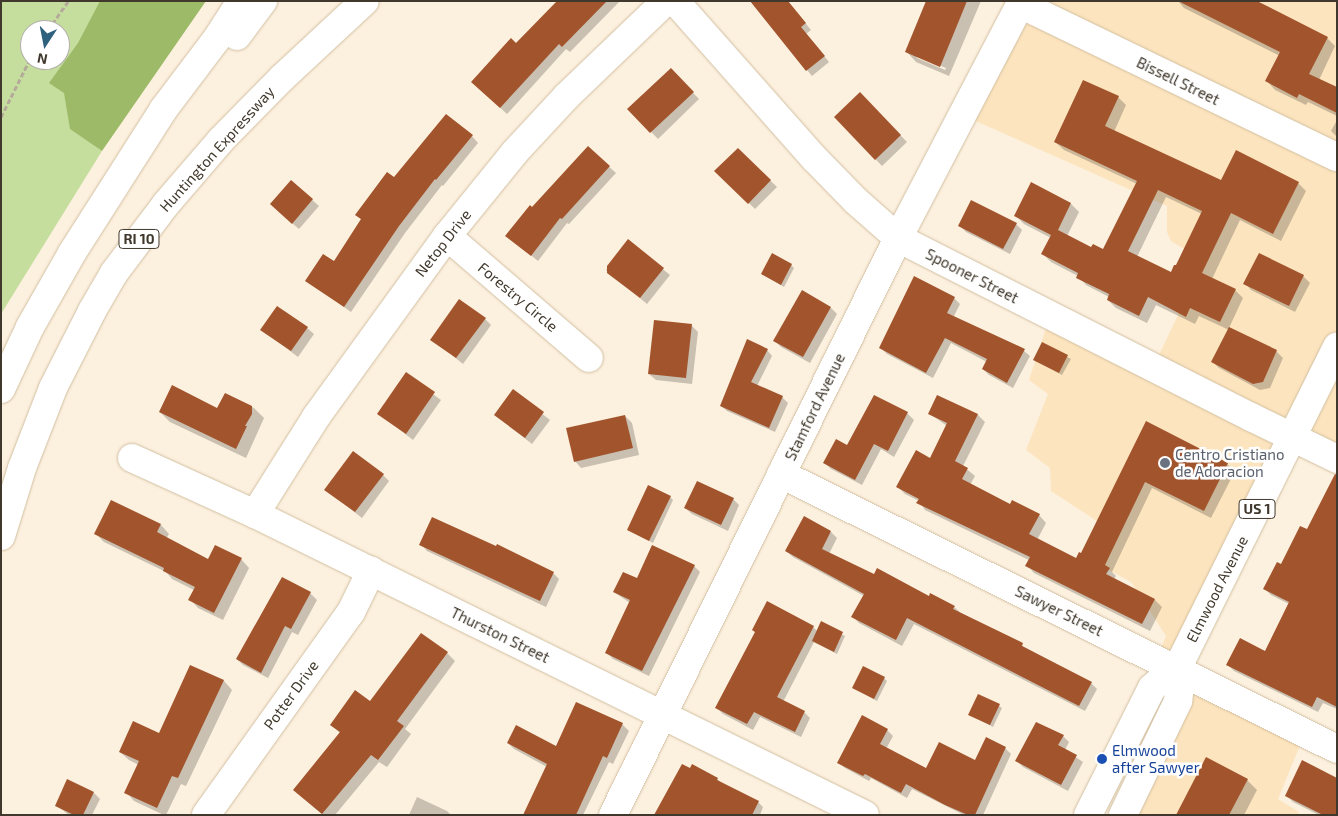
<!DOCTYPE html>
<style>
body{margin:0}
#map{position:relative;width:1338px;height:816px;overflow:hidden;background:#fcf0de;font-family:"Exo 2",sans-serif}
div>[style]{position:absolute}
.built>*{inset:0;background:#fce4be}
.green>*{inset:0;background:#c5de9e}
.forest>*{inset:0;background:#9cba67}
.shadow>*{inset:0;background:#0003}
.building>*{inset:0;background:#a2542d}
.path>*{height:3px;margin-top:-1.5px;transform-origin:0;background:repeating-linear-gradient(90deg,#b4aa9a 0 5px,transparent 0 7.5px)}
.roads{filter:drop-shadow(0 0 1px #d1bfa0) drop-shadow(0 0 1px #d1bfa0)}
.minor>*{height:28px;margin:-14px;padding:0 14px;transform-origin:14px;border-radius:14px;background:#fff}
.major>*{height:28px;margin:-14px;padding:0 14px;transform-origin:14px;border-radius:14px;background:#fff}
.highway>*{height:28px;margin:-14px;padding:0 14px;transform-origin:14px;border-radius:14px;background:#fff}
.dots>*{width:14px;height:14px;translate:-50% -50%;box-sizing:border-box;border:2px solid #fff;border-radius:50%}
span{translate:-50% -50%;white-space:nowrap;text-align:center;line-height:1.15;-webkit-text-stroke:5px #fff;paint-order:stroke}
.shield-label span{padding:1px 4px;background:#fff;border:1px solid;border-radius:4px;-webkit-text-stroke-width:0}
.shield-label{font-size:14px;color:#40382c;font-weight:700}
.street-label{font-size:15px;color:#40382c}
.worship-label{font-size:15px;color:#5b616d}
.left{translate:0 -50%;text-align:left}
.transit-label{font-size:15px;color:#164399}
.frame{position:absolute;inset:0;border:2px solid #40382c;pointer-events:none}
.north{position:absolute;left:20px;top:20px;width:50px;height:50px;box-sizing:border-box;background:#fff;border:1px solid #b3afab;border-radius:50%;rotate:191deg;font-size:14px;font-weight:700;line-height:20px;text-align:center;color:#40382c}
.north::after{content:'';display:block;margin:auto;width:18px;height:22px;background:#2e617e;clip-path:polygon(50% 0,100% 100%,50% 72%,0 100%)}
</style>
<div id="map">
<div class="built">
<i style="clip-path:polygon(1002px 1px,1337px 1px,1337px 453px,1303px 436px,1188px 669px,1160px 651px,1166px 636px,1131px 582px,1098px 564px,1103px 525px,1051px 491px,1050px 468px,1026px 450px,1048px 394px,1029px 380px,1051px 313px,1157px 359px,1204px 261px,1171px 241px,1167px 232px,1167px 206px,960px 114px,1005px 5px)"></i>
<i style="clip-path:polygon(1184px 678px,1303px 738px,1278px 799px,1299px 812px,1298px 815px,1115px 815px)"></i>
</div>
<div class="green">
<i style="clip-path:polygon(evenodd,1px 1px,145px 1px,71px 129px,102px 151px,1px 314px,1px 1px,30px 30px,60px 30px,60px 60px,30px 60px,30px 30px)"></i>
</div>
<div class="forest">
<i style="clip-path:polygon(100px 1px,206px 1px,102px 151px,70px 129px,64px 93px,49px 83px,78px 43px)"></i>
</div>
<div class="shadow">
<i style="clip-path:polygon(559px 1px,619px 2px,570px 52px,566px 49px,507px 114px,479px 88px,516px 44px)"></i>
<i style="clip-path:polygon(787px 1px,811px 30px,806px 34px,829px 62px,812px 76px,807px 70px)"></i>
<i style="clip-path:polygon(evenodd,928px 1px,981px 1px,949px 76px,916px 62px,907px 52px,928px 1px,917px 56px,946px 68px,945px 70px,917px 58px,917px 56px)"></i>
<i style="clip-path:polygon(1178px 1px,1254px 1px,1327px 38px,1335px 46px,1319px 80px,1337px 88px,1337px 116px,1308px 102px,1306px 105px,1275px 90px,1267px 81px,1280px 56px,1184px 8px)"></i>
<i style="clip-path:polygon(671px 70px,699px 99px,658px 139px,629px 109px)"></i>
<i style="clip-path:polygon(860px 94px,907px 142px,882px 166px,835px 117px)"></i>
<i style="clip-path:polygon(evenodd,1118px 97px,1126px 105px,1114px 132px,1221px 182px,1298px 183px,1306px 191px,1281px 241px,1240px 220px,1212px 279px,1235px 290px,1243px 298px,1229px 328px,1276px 351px,1283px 358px,1270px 388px,1260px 390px,1219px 368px,1212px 361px,1229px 330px,1199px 316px,1195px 324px,1156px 305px,1147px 323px,1116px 308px,1108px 300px,1109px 297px,1086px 285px,1078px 276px,1051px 262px,1043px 254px,1051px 238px,1024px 224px,1016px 216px,1032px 184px,1071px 204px,1079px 212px,1067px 236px,1092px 249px,1104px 251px,1137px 184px,1064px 150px,1055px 142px,1118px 97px,1166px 197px,1202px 214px,1177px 267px,1171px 274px,1137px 257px,1166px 197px)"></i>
<i style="clip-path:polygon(1337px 120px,1337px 137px,1331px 131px)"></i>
<i style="clip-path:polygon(472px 136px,478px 143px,443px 186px,442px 185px,405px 233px,351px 312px,306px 280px,334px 263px,362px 220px,356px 215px,395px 179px)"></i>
<i style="clip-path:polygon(588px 148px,616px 173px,569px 224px,567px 223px,538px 261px,507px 236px)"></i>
<i style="clip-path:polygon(738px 149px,777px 187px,755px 209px,716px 171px)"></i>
<i style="clip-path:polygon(291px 181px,319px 206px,299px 229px,278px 211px)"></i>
<i style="clip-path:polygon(1016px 224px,1022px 230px,1010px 254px,966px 232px,959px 225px)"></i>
<i style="clip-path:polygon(628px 241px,670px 275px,647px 304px,606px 270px)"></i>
<i style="clip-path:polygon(791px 265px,794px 268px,784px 287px,762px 274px)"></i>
<i style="clip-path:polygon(1303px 276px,1310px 283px,1295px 312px,1251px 290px,1245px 283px)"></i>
<i style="clip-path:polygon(915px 278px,954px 298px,960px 304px,953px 318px,1024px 351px,1030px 356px,1013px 388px,989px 375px,983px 369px,987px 362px,951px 343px,933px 378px,887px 354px,881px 348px)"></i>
<i style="clip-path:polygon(831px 308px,837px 314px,810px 363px,781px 347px,775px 341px)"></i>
<i style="clip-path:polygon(485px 319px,491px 325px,463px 364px,432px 339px)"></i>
<i style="clip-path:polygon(691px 325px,698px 332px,692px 384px,656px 380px,649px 374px)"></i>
<i style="clip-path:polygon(307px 328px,314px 334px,298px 357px,262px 330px)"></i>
<i style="clip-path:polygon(1042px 343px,1071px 359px,1062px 375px,1034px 360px)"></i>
<i style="clip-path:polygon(767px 350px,772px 356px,757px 386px,782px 397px,788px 403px,775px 432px,727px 411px,721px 406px)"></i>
<i style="clip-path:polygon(406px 374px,441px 400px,413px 440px,378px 413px)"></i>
<i style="clip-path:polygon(513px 391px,550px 420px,532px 444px,495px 415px)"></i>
<i style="clip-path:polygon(225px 394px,254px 408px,264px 418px,246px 458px,170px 422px,160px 412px,218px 409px)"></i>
<i style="clip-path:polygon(938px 397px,978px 415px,985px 422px,963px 466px,975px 476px,970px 485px,1011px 505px,1039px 515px,1046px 523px,1037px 540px,1077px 560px,1082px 555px,1147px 423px,1227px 464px,1235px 471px,1211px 518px,1152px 488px,1112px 572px,1116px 576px,1114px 579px,1155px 600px,1162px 607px,1150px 631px,1034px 573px,1027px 565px,1029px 560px,925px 510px,919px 501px,905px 494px,898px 487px,930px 459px,947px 426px,930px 414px)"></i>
<i style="clip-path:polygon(907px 413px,914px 420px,894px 457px,881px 449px,862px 485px,831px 469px,825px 463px)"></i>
<i style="clip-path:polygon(625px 416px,632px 423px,639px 455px,581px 468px,575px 461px)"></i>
<i style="clip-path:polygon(383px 475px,389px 481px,362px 518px,326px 490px)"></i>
<i style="clip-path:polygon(670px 497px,673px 500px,653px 543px,629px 530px)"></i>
<i style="clip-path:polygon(733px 499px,739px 505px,728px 531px,692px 514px,685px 508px)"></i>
<i style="clip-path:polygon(111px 501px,161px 525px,169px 534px,166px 539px,209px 560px,241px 559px,249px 568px,223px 620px,198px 608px,190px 599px,194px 590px,172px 579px,166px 572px,104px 542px,95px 533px)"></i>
<i style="clip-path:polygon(831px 532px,837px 538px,829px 554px,874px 576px,954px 607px,961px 613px,1091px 683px,1097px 689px,1085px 711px,914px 624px,902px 646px,859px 623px,853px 617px,864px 596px,793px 557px,786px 551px)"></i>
<i style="clip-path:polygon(421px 544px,553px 573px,559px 579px,546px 607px,427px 551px)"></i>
<i style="clip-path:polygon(653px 547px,694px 566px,700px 572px,649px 676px,613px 659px,607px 653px,630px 603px,614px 592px,638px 580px)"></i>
<i style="clip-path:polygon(1277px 564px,1337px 665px,1337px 709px,1323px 703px,1318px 712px,1234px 671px,1228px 665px,1265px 652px,1289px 604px,1271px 595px,1265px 589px)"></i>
<i style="clip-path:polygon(310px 593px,317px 600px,298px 635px,292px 632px,268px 678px,243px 665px,237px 659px)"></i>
<i style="clip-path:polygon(821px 623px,845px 636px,837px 654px,814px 642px,783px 702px,804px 712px,810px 718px,801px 737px,760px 717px,753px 730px,723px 714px,717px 708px,813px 627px,817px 631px)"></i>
<i style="clip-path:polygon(447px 653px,455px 661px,405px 729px,411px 734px,387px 767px,379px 762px,335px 815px,323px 815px,302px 797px,341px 734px,331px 725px,370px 703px)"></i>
<i style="clip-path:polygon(190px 666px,224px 681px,232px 690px,186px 786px,181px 784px,166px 815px,164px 815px,134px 801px,126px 792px,139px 765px,129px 760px,120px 752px,160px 735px)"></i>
<i style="clip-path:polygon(884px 678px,887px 681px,877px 701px,853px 688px)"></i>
<i style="clip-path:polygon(577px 703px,622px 724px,629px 731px,613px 764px,609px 762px,583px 815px,528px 815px,547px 767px,514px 749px,508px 743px,557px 747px)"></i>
<i style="clip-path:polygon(999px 706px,1002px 708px,993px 727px,970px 715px)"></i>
<i style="clip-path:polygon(887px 730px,893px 736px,886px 749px,926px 769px,975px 762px,1005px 748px,1011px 754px,983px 815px,964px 815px,912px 789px,907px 798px,871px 778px,869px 781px,845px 768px,839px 763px)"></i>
<i style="clip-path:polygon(1063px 736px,1069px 742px,1065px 750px,1083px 762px,1068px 791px,1023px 767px,1017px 761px)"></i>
<i style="clip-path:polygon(717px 779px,723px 784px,758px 802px,763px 807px,760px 815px,655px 815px)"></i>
<i style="clip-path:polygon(1247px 780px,1257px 790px,1244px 815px,1177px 815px)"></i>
<i style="clip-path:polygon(94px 793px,100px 799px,92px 815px,69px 815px,56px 805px)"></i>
<i style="clip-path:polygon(1286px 795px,1337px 815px,1319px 815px,1293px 802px)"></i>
<i style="clip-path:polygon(417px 797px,447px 811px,451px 815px,409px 815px)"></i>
</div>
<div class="building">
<i style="clip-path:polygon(557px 1px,607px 1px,562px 47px,559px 44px,500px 108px,471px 82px,511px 38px,516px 43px)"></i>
<i style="clip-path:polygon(750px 1px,788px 1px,806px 23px,801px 27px,825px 56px,806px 71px)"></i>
<i style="clip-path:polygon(926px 1px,967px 1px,940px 67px,905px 52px)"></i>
<i style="clip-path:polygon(1178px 1px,1257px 1px,1328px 37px,1309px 74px,1337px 87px,1337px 113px,1299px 94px,1297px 98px,1265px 81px,1280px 52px)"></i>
<i style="clip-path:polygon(671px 68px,694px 92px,650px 133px,627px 109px)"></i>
<i style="clip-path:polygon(evenodd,1083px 80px,1119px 96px,1105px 126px,1221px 180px,1236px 150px,1299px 182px,1273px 234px,1231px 213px,1202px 273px,1236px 289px,1220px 322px,1190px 308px,1186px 317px,1148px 297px,1139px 316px,1107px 300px,1109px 294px,1076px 278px,1078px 273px,1041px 254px,1051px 235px,1014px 216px,1031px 182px,1071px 203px,1058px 230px,1091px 247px,1093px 244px,1103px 249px,1137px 181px,1054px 142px,1083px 80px,1158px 190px,1202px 211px,1176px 265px,1174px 265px,1171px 272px,1128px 251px,1158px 190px)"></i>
<i style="clip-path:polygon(860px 92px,901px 135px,875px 160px,834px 117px)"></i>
<i style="clip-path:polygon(446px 114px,473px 135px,436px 180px,435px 179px,399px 226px,344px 307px,305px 281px,323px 254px,334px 261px,361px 219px,355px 215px,387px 172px,394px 177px)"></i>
<i style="clip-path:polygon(588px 146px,610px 166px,562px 219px,560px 218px,531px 256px,505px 236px,530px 205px,532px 207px)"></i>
<i style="clip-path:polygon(738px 148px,771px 180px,748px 204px,714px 171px)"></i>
<i style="clip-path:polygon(291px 180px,313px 199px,292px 224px,270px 204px)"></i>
<i style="clip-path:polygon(971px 200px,1017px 223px,1003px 249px,958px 226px)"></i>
<i style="clip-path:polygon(628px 239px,664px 268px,640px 298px,607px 273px,607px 266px)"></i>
<i style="clip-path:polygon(772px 253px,792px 264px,781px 285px,761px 274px)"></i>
<i style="clip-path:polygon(1259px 253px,1304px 275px,1289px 306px,1243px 284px)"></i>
<i style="clip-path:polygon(914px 276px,955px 297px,947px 313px,1025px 349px,1007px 383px,982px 369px,987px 359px,945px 338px,926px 373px,879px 348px)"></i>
<i style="clip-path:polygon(802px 290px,831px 307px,803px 357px,773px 341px)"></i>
<i style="clip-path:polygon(459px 299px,486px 318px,456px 358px,430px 340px)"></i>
<i style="clip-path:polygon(277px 306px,308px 327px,291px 351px,260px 330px)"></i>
<i style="clip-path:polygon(654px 320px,692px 324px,686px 378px,648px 374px)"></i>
<i style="clip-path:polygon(1229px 327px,1277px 350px,1263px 382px,1253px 384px,1211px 362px)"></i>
<i style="clip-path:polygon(747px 339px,768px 349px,751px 382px,783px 396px,769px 428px,720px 406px)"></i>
<i style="clip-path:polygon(1042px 342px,1068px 355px,1059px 373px,1033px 360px)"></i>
<i style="clip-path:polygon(406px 372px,435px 392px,406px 434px,377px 414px)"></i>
<i style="clip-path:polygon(172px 385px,217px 408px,225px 393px,252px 406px,252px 414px,245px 426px,247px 426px,236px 449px,159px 412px)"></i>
<i style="clip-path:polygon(513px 389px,544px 412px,525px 438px,494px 415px)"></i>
<i style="clip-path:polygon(874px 395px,908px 412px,888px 451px,874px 444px,855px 480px,823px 463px,836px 439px,847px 445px)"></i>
<i style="clip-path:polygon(937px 395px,978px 414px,955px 461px,968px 468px,962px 479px,1010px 504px,1012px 500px,1040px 514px,1029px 534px,1076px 558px,1079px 552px,1081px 553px,1146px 421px,1228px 463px,1204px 511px,1145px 482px,1105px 565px,1110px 568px,1106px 574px,1155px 599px,1142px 624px,1025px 566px,1030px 557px,916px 503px,919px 499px,896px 487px,916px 450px,930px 458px,947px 423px,928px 414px)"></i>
<i style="clip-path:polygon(625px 415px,633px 448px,574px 462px,566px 428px)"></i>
<i style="clip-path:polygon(353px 451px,384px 474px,355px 512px,324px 490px)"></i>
<i style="clip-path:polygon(1335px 474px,1337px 474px,1337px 707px,1317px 697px,1312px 707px,1226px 665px,1240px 638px,1265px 651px,1289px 602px,1263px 589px,1277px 562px,1281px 564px,1300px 526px,1307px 529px)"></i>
<i style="clip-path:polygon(697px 481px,734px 498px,721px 525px,684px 508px)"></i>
<i style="clip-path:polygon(648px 485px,671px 496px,649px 541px,627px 530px)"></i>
<i style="clip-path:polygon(111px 500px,161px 524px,157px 532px,208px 559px,215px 545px,242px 558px,214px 613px,188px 600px,195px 587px,163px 571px,164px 568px,94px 534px)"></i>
<i style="clip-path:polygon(804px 516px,831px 531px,822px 549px,874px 574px,877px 568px,929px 596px,930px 593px,955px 606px,953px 609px,1023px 643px,1022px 646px,1092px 682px,1079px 706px,907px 618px,896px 640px,851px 617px,864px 594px,785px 551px)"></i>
<i style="clip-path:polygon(432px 517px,496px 546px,497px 544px,554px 572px,540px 601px,419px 545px)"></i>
<i style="clip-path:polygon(652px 545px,695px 565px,642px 671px,605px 653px,630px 600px,613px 592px,623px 572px,637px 578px)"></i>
<i style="clip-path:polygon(282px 577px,311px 592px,291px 629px,285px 626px,261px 673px,236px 659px)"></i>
<i style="clip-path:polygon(767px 601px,814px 626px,777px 697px,805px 711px,795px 732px,754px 712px,747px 724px,715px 708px,755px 632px,752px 630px)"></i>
<i style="clip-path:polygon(821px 621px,843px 632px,834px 652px,812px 641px)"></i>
<i style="clip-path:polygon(421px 633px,448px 652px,397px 721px,404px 726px,378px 760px,371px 755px,322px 814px,293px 790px,340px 732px,330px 725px,355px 690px,370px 701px)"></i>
<i style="clip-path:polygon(190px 665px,224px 680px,178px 778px,172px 776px,157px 808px,124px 793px,139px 761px,119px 752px,133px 721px,159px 733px)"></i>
<i style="clip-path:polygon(863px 666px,885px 677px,874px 699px,852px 688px)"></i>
<i style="clip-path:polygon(978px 694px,1000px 704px,990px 725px,968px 715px)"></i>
<i style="clip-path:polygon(576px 702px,623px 723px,607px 758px,603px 756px,576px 815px,523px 815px,547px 764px,507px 743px,516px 725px,556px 746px)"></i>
<i style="clip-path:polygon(862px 715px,888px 729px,880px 744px,926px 768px,939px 742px,975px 760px,986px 737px,1006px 747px,975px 815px,968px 815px,945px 805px,906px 784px,901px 793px,865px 774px,863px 776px,837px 763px)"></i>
<i style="clip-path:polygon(1036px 722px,1064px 735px,1058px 745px,1077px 755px,1061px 785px,1015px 761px)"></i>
<i style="clip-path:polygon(1206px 757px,1248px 779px,1229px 815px,1176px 815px)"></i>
<i style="clip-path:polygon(1302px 760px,1337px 778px,1337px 815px,1323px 815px,1285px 796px)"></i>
<i style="clip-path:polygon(682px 764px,690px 768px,692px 764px,718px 778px,717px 780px,759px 801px,752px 815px,654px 815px)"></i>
<i style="clip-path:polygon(67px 779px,94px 792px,83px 815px,74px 815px,55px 806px)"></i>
</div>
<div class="path">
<i style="left:48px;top:30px;width:35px;rotate:-55deg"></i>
<i style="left:1px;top:117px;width:65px;rotate:-63.4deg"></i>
</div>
<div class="roads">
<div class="minor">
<i style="left:675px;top:1px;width:211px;rotate:48.5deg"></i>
<i style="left:815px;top:159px;width:59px;rotate:45.7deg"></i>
<i style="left:856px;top:201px;width:56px;rotate:41.4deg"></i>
<i style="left:898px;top:238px;width:396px;rotate:26.9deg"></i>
<i style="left:1251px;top:417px;width:96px;rotate:26deg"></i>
<i style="left:1020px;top:4px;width:352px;rotate:25.8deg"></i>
<i style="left:447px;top:236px;width:187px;rotate:40.7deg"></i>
<i style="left:132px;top:458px;width:135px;rotate:24.5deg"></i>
<i style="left:255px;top:514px;width:680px;rotate:26.26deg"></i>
<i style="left:781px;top:474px;width:620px;rotate:26.32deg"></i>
<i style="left:255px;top:514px;width:115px;rotate:-57.8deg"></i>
<i style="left:316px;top:417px;width:223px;rotate:-54.1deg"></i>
<i style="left:447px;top:236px;width:108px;rotate:-51deg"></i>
<i style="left:515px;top:152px;width:76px;rotate:-47.1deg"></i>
<i style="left:567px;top:96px;width:137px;rotate:-43.8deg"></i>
<i style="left:206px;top:815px;width:249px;rotate:-54.5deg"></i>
<i style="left:351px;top:612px;width:46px;rotate:-64deg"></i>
<i style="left:613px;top:815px;width:644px;rotate:-63.71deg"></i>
<i style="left:898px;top:238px;width:267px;rotate:-62.4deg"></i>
</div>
<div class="major">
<i style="left:1088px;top:815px;width:142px;rotate:-63.3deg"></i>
<i style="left:1152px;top:688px;width:19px;rotate:-43deg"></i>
<i style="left:1166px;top:675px;width:13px;rotate:-29deg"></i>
<i style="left:1177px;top:669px;width:360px;rotate:-63.6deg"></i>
<i style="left:1123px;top:815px;width:127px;rotate:-64.2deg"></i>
<i style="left:1178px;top:701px;width:21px;rotate:-82deg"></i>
<i style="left:1181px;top:680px;width:12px;rotate:-110deg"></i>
</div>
<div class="highway">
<i style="left:237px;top:36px;width:44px;rotate:-53.4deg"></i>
<i style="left:1px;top:389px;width:68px;rotate:-64.9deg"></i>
<i style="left:30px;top:327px;width:85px;rotate:-60.4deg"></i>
<i style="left:72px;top:253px;width:169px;rotate:-57.5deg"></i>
<i style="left:163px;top:110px;width:88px;rotate:-52.9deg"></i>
<i style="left:216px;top:40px;width:46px;rotate:-57.3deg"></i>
<i style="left:1px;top:536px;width:71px;rotate:-72.8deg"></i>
<i style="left:22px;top:468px;width:86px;rotate:-68.8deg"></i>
<i style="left:53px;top:388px;width:86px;rotate:-63.1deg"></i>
<i style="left:92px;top:311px;width:44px;rotate:-59.9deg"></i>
<i style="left:114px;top:273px;width:86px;rotate:-53deg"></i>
<i style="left:166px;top:204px;width:84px;rotate:-49.3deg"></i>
<i style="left:221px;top:140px;width:87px;rotate:-45.5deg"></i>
<i style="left:282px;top:78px;width:113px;rotate:-42.9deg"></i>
</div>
</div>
<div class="dots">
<i style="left:1165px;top:463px;background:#6b7280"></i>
<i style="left:1102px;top:759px;background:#1a4fb4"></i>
</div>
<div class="shield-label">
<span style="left:139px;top:239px">RI 10</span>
<span style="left:1257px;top:509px">US 1</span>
</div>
<div class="street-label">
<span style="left:1178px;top:81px;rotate:26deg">Bissell Street</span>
<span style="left:217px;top:149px;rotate:-48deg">Huntington Expressway</span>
<span style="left:443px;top:243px;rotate:-52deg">Netop Drive</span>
<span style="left:972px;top:276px;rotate:27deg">Spooner Street</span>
<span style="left:518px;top:297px;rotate:40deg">Forestry Circle</span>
<span style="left:815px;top:407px;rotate:-64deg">Stamford Avenue</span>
<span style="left:1217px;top:589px;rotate:-63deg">Elmwood Avenue</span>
<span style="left:1059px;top:611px;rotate:26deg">Sawyer Street</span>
<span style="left:500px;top:635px;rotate:26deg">Thurston Street</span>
<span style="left:291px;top:695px;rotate:-54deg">Potter Drive</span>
</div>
<div class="worship-label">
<span class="left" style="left:1175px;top:463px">Centro Cristiano<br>de Adoracion</span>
</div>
<div class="transit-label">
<span class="left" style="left:1112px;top:759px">Elmwood<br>after Sawyer</span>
</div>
<div class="frame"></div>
<div class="north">N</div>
</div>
